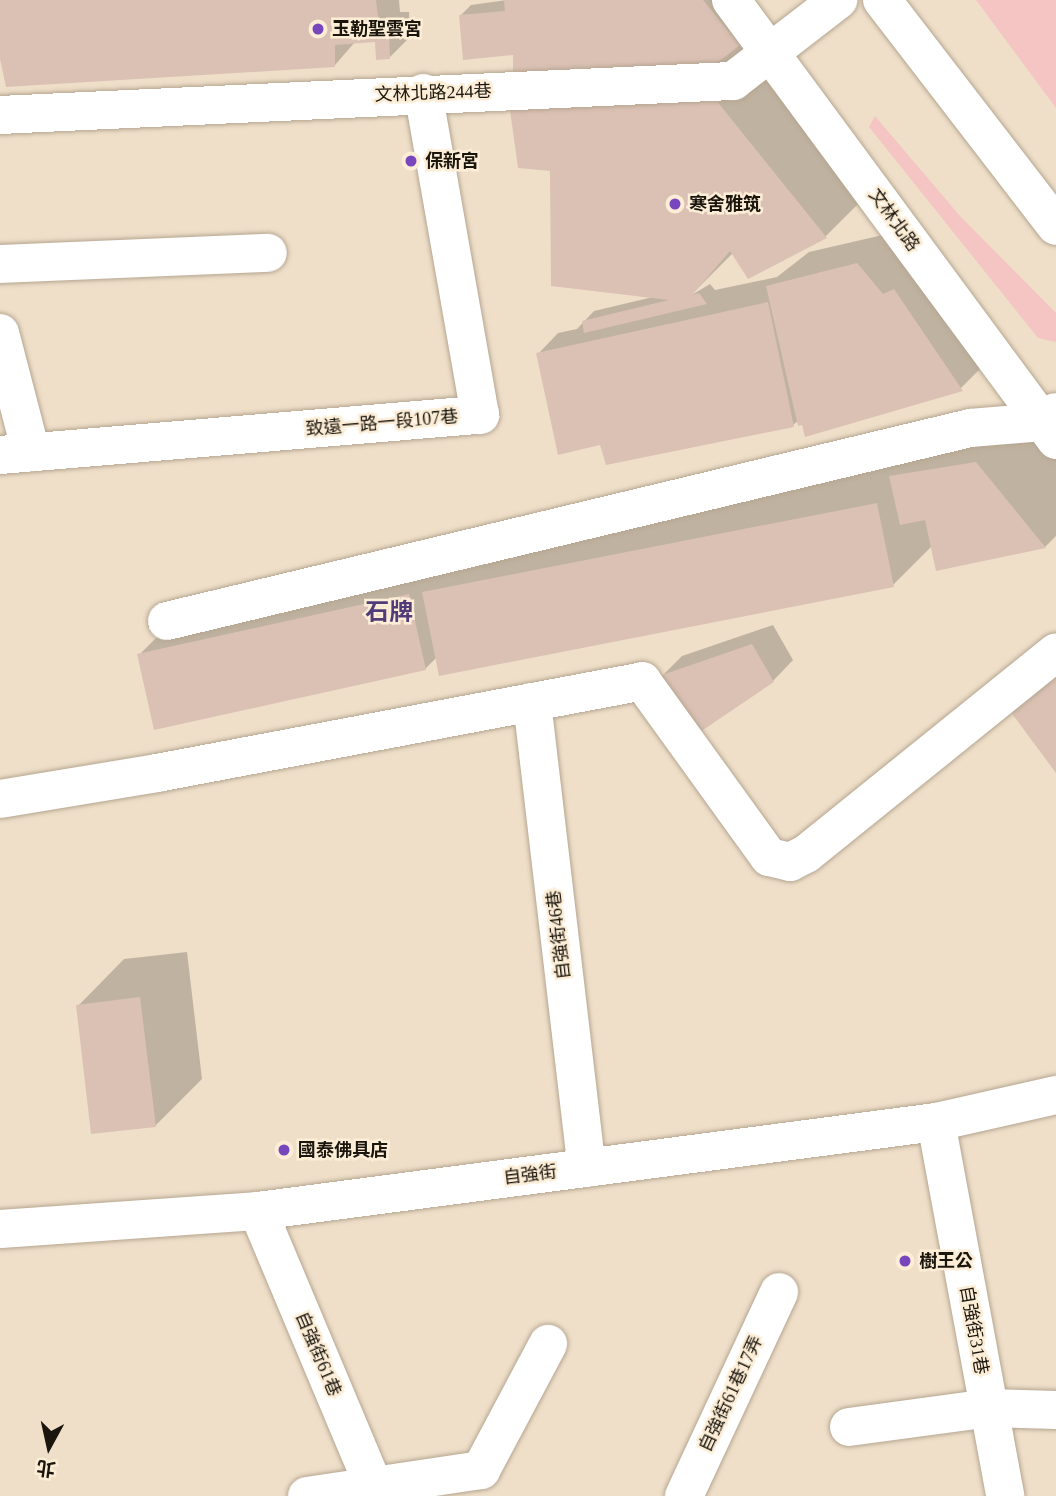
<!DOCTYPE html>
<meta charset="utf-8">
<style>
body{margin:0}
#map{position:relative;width:1056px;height:1496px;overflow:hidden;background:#efdfc9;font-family:"Times New Roman","Noto Sans TC",serif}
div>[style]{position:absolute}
.green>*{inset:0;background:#f4c5c3}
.shadow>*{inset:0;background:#0003}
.building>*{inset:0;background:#dbc1b4}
.roads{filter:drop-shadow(0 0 2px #b5a691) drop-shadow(0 0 2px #b5a691)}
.street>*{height:38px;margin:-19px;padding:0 19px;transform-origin:19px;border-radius:19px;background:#fff}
.secondary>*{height:38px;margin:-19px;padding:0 19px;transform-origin:19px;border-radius:19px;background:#fff}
.dots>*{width:19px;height:19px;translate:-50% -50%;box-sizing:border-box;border:4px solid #fcedd6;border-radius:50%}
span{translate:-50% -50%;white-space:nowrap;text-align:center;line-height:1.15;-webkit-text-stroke:5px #fcedd6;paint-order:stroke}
.poi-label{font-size:18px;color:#1a150d;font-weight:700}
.left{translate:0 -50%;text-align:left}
.street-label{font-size:18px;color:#1a150d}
.district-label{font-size:24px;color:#513b78;font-weight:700}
.north{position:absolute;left:14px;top:1412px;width:70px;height:70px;-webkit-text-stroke:5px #fcedd6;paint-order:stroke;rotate:188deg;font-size:19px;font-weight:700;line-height:28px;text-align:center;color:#1a150d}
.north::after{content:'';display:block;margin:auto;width:24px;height:32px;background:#1a150d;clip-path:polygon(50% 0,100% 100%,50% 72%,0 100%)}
</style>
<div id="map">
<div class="green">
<i style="clip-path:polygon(976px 0,1056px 0,1056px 108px)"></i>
<i style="clip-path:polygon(875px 116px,960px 216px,1056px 313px,1056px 342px,1038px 338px,869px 127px)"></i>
</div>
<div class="shadow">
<i style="clip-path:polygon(0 0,399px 0,400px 12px,409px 12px,410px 37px,390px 57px,376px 40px,355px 42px,335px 65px,0 52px)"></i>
<i style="clip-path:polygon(507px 0,752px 0,881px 181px,826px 236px,749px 277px,733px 253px,690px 296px,710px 284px,715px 290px,777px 277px,809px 252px,887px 234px,995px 354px,958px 391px,803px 423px,799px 420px,793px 425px,601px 444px,538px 354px,558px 333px,577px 329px,594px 311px,653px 297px,551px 169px,528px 79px,514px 54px,461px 15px,471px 5px)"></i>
<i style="clip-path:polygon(1023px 416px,1056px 457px,1056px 536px,1045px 547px,937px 569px,932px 546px,893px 585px,437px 657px,425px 669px,139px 655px,186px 608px)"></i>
<i style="clip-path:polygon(773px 625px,793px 660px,773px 681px,661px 677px,682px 656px)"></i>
<i style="clip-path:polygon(187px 952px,202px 1079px,155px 1126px,78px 1006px,124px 959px)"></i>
</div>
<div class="building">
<i style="clip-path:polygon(0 0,376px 0,380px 32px,389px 32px,390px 59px,376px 60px,375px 42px,335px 45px,335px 67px,6px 87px,0 59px)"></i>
<i style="clip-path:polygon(504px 0,703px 0,740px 45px,700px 76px,513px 81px,513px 55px,463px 60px,459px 15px,505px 11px)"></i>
<i style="clip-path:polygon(712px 95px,827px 238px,748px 279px,730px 251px,692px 295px,699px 293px,707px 304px,584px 333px,582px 321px,669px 300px,551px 286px,550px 171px,518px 168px,508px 96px)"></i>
<i style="clip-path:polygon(857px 263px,883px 294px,894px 289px,963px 391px,805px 437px,802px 425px,798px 426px,766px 286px)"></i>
<i style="clip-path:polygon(768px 302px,794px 427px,606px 465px,600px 445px,558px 455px,536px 353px)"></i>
<i style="clip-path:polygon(976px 462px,1046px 548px,936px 571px,925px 520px,900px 525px,889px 476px)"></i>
<i style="clip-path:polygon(877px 503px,894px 587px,439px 676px,422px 592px)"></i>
<i style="clip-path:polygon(409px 594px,426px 670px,154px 730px,137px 654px)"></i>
<i style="clip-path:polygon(752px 644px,774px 682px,697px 734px,659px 676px)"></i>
<i style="clip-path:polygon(1056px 671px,1056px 773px,1007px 707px)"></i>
<i style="clip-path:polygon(140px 997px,156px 1127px,91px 1134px,76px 1005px)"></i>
</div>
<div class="roads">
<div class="street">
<i style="left:0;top:115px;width:734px;rotate:-2.66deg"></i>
<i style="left:733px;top:81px;width:133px;rotate:-37.6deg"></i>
<i style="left:0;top:264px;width:268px;rotate:-2.4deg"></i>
<i style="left:0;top:333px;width:123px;rotate:75.4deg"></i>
<i style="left:0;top:455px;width:482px;rotate:-4.8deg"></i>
<i style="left:480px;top:415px;width:327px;rotate:-100deg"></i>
<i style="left:167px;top:621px;width:826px;rotate:-13.51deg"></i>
<i style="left:970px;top:428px;width:73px;rotate:-4.7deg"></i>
<i style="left:1043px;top:422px;width:16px;rotate:-38deg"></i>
<i style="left:532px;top:702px;width:469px;rotate:83.3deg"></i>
<i style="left:0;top:799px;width:159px;rotate:-9.4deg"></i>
<i style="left:157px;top:773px;width:494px;rotate:-10.7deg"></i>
<i style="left:642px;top:681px;width:217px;rotate:54.2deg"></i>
<i style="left:769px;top:857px;width:22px;rotate:13deg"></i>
<i style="left:790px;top:862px;width:18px;rotate:-27deg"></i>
<i style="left:806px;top:854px;width:321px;rotate:-38.9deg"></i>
<i style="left:936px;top:1122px;width:380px;rotate:79.5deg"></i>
<i style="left:258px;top:1211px;width:309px;rotate:67.2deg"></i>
<i style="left:0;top:1229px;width:259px;rotate:-4deg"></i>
<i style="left:258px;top:1211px;width:684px;rotate:-7.48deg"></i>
<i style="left:936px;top:1122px;width:123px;rotate:-12.7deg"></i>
<i style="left:849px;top:1427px;width:141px;rotate:-7.7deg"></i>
<i style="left:989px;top:1408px;width:67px;rotate:1.7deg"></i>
<i style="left:307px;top:1496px;width:176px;rotate:-8.5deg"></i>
<i style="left:481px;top:1470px;width:143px;rotate:-62deg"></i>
<i style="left:684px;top:1496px;width:225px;rotate:-65deg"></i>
</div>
<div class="secondary">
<i style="left:731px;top:0;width:547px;rotate:53.55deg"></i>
<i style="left:882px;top:0;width:285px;rotate:52.4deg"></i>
</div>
</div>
<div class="dots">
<i style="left:318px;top:29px;background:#7847be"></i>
<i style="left:411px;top:161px;background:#7847be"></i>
<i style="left:675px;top:204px;background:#7847be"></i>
<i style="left:284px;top:1150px;background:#7847be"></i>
<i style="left:905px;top:1261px;background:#7847be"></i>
</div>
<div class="poi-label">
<span class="left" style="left:332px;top:29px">玉勒聖雲宮</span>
<span class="left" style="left:425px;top:161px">保新宮</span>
<span class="left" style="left:689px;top:204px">寒舍雅筑</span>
<span class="left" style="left:298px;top:1150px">國泰佛具店</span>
<span class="left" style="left:919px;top:1261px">樹王公</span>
</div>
<div class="street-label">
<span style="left:433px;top:93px;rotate:-2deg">文林北路244巷</span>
<span style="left:894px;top:220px;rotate:54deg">文林北路</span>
<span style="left:382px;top:423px;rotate:-5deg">致遠一路一段107巷</span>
<span style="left:559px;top:935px;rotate:-97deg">自強街46巷</span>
<span style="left:530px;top:1175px;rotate:-7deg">自強街</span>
<span style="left:974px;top:1330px;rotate:80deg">自強街31巷</span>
<span style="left:318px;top:1354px;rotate:67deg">自強街61巷</span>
<span style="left:731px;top:1394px;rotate:-65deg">自強街61巷17弄</span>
</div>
<div class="district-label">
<span style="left:389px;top:613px">石牌</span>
</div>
<div class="north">北</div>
</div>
